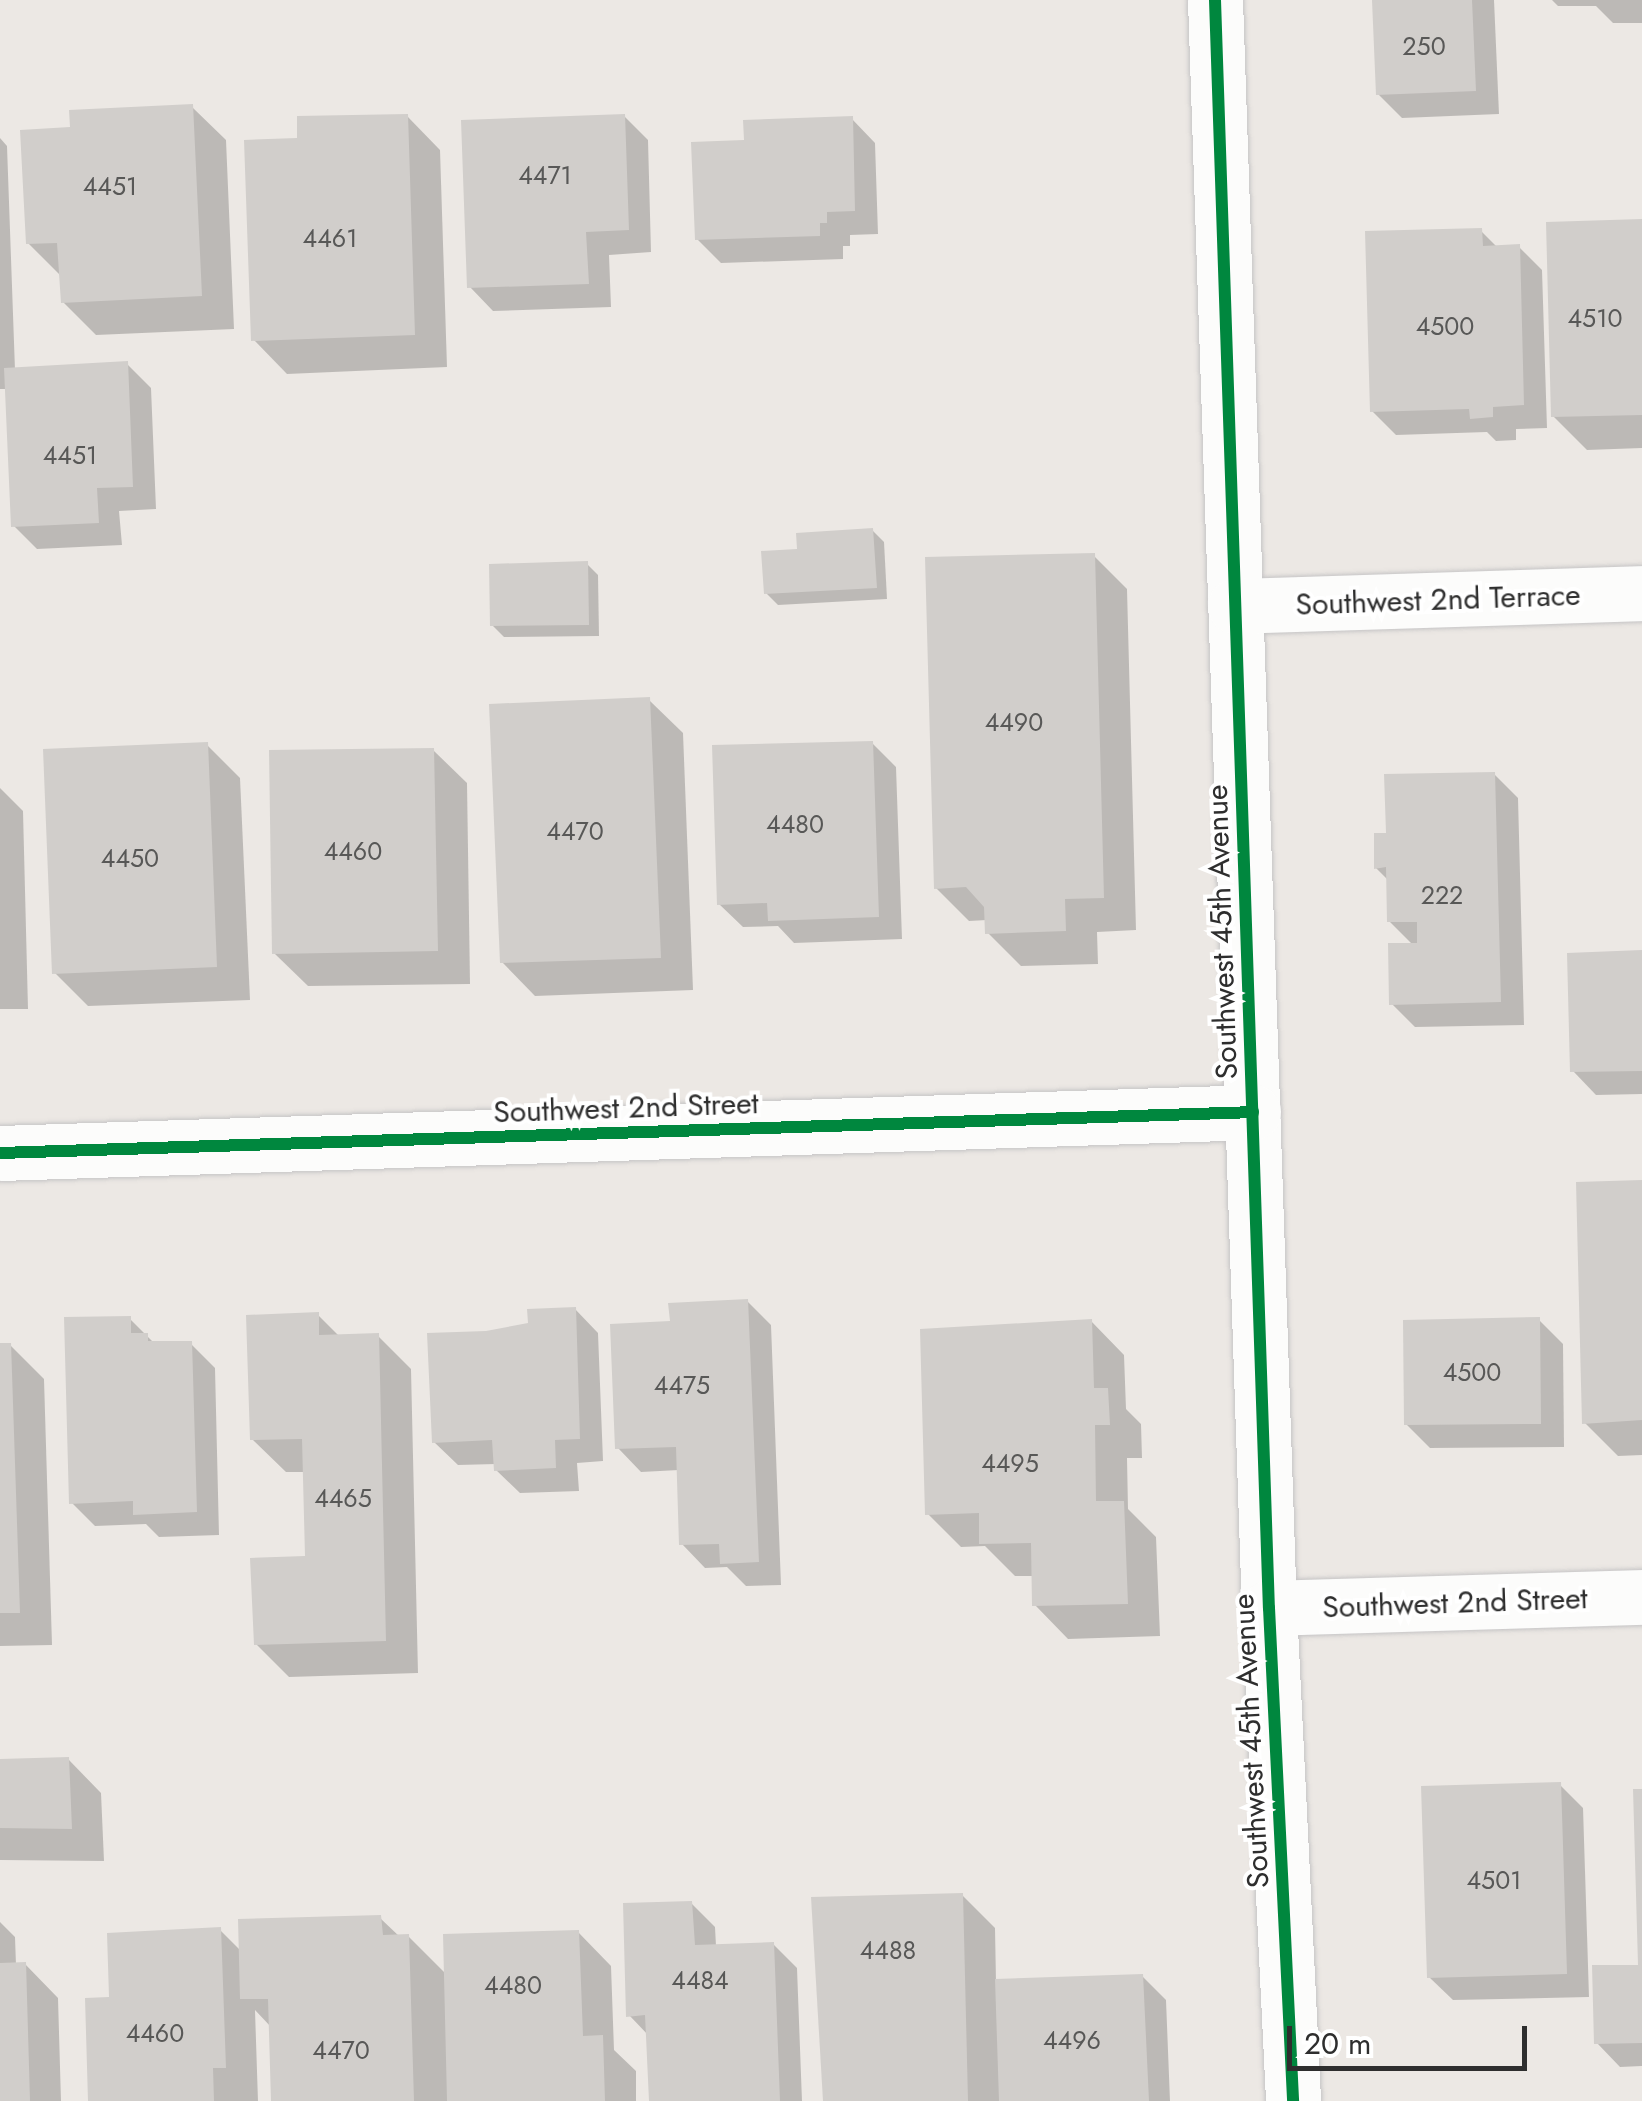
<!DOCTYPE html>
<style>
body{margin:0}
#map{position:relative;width:1642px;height:2101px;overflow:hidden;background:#ece8e4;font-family:Jost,sans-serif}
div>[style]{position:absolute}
.shadow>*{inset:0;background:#0003}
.building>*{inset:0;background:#d1cecb}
.roads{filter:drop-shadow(0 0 2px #c5c4c5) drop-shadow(0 0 2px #c5c4c5)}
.minor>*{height:55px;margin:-27.5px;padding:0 27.5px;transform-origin:27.5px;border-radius:27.5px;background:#fcfcfb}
.cycleway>*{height:12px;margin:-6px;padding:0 6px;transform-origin:6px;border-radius:6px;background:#00873e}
span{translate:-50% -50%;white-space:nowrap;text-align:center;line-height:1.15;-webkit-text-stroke:8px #fff;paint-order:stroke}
.number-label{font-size:25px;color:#585857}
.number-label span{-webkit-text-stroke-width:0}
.street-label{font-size:30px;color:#2e2e2e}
.scale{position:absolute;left:1287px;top:2026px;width:240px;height:45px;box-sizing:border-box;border:5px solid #2e2e2e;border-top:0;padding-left:12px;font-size:30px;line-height:35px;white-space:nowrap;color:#2e2e2e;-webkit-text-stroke:8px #fff;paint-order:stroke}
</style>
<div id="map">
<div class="shadow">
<i style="clip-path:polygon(1375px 0,1494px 0,1499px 114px,1402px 118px,1378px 94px)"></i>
<i style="clip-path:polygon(1552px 0,1642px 0,1642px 23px,1613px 23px,1596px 6px,1558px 6px)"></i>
<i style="clip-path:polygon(192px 107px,226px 140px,234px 329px,96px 335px,63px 302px,62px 277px,28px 243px,73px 130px)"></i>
<i style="clip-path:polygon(407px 116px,440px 150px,447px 367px,287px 374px,254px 340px,300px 140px)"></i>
<i style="clip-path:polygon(624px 116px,648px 140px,651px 252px,609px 255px,611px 307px,493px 311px,470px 287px)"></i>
<i style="clip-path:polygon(852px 119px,875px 143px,878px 234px,850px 235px,850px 246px,843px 246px,843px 259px,721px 263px,697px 239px,747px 143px)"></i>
<i style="clip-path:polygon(0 138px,7px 146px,15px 370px,127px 364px,151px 388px,156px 509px,119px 511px,122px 545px,37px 549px,14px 526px,7px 389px,0 389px)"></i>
<i style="clip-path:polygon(1642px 222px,1642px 448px,1587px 450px,1553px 416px)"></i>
<i style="clip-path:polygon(1481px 231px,1498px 248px,1519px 247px,1542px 270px,1547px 428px,1516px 429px,1516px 440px,1496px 441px,1487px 432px,1396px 435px,1372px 411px)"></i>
<i style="clip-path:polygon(872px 530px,884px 542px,887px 599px,778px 605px,766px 593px,800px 552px)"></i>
<i style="clip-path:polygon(1094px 556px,1127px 589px,1136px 930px,1097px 932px,1098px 964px,1021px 966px,988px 933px,987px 920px,969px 921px,936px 888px)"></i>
<i style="clip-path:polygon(587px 564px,598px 575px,599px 636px,504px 637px,492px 625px)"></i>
<i style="clip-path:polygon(649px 700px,683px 733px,693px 990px,535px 996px,502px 962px)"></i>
<i style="clip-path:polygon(872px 743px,896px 767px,902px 939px,794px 943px,778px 926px,743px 927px,719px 904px)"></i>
<i style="clip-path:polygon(207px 745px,240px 778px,250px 1000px,88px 1006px,55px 973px)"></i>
<i style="clip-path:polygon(433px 750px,467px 783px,470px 984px,308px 986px,274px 953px)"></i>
<i style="clip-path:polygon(1494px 774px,1518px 798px,1524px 1025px,1415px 1027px,1392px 1004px,1414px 946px,1389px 921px,1388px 880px,1376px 868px,1388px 835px)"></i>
<i style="clip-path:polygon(0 788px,23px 811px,28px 1009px,0 1009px)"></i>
<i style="clip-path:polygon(1642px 953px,1642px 1094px,1596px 1095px,1573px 1071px)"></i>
<i style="clip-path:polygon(1642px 1183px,1642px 1455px,1618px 1456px,1585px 1423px)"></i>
<i style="clip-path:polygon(747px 1301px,771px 1325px,781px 1585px,746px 1586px,727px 1567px,705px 1568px,682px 1544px,679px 1470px,641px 1472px,618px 1448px)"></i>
<i style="clip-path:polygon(575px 1309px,598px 1333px,603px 1461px,577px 1463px,579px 1491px,520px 1493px,496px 1470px,496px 1464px,458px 1465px,434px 1442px,487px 1333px,531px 1325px)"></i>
<i style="clip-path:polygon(318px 1315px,340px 1337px,378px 1336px,411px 1369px,418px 1673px,289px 1677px,256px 1644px,308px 1558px,305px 1472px,286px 1472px,252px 1439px)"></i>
<i style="clip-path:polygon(130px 1319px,153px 1342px,191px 1344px,215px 1368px,219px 1535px,159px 1537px,146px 1524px,95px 1526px,72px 1503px)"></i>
<i style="clip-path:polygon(1539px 1320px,1563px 1344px,1564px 1447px,1430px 1448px,1406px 1424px)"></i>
<i style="clip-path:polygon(1091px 1321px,1124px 1355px,1126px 1409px,1141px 1424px,1142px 1458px,1127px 1458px,1128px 1509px,1156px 1537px,1160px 1636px,1068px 1639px,1035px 1605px,1034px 1576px,1015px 1576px,985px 1546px,961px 1547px,928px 1514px)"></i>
<i style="clip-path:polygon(10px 1345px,44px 1379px,52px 1645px,0 1646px,0 1346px)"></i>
<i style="clip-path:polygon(68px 1759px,101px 1793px,104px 1861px,0 1860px,0 1761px)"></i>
<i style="clip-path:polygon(1560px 1785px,1583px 1808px,1589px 1997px,1453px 2000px,1429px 1977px)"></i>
<i style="clip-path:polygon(1642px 1791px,1642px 2066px,1620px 2067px,1597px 2043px,1640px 1967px)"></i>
<i style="clip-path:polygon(962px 1895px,995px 1928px,996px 1982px,1142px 1976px,1166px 2000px,1170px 2101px,825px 2101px,813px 1899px)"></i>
<i style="clip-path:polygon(691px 1903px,715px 1927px,716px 1946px,773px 1944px,797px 1968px,802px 2101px,651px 2101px,649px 2036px,629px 2015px)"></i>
<i style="clip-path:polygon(380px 1918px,400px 1937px,408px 1936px,447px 1975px,578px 1932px,611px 1966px,614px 2050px,636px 2071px,636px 2101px,274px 2101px,271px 2027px,255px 2010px,258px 2101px,91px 2101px,112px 1999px,220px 1930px,241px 1951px)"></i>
<i style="clip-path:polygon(0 1922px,15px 1937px,16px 1965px,25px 1964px,58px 1998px,61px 2101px,0 2101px)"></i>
</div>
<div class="building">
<i style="clip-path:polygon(1372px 0,1472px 0,1476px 91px,1376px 95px)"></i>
<i style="clip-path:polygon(193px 104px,202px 296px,61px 303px,57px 243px,26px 244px,20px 130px,70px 127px,69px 110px)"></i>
<i style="clip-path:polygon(408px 114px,415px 335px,251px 341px,244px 140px,297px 138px,297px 116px)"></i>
<i style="clip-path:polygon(625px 114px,629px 230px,586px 232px,589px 284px,467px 288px,461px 120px)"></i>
<i style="clip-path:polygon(853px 116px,855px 211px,827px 212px,827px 223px,820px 223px,820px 236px,695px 240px,691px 142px,744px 140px,743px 120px)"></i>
<i style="clip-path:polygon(1642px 219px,1642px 415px,1551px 417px,1546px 222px)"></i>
<i style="clip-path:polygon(1482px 228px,1483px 246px,1520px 244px,1524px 405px,1493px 407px,1493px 417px,1470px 419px,1469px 409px,1370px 412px,1365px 231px)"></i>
<i style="clip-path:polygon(128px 361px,133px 487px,97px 488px,99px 523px,11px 527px,4px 368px)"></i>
<i style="clip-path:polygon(873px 528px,877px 588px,764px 594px,761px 551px,797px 549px,796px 533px)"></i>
<i style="clip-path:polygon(1095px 553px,1104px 898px,1065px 899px,1066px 931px,985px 934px,984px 907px,966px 887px,934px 889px,925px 557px)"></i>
<i style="clip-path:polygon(588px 561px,589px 625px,490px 626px,489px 564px)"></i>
<i style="clip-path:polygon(650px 697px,661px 958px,500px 963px,489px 704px)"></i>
<i style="clip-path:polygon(873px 741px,879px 917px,768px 921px,767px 903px,717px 905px,712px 745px)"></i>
<i style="clip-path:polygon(208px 742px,217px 967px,52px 974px,43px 749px)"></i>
<i style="clip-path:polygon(434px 748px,438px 951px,272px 954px,269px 750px)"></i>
<i style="clip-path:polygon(1495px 772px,1501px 1002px,1389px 1005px,1388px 943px,1417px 943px,1417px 922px,1387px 922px,1386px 867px,1374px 869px,1374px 833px,1386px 833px,1384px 774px)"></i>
<i style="clip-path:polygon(1642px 950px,1642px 1071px,1570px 1072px,1567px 953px)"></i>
<i style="clip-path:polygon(1642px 1180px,1642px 1420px,1582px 1424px,1576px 1182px)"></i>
<i style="clip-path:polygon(748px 1299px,759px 1562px,720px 1564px,719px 1544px,679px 1545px,676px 1447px,615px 1449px,610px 1324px,670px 1321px,668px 1303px)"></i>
<i style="clip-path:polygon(576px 1307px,580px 1439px,555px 1440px,556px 1468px,494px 1471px,492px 1440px,432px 1443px,427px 1333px,486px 1331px,528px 1323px,527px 1309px)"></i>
<i style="clip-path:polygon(319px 1312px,319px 1335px,379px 1333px,386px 1641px,254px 1645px,250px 1558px,305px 1556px,302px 1439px,250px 1440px,246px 1315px)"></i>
<i style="clip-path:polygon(131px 1316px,131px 1333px,148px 1333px,148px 1341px,192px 1341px,197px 1512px,133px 1515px,133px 1501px,69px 1504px,64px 1317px)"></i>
<i style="clip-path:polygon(1540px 1317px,1541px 1424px,1404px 1425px,1403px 1320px)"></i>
<i style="clip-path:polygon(1092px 1319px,1094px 1388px,1108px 1388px,1110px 1425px,1095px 1425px,1096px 1501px,1124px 1501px,1128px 1604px,1032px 1606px,1031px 1543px,979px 1544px,979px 1513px,925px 1515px,920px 1329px)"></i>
<i style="clip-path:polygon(0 1343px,11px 1343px,20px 1613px,0 1613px)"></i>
<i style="clip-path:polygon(69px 1757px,72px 1829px,0 1828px,0 1759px)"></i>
<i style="clip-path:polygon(1561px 1782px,1567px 1974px,1427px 1978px,1421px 1786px)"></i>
<i style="clip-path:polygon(1633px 1789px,1642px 1789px,1642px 2043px,1594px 2044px,1592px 1965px,1638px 1965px)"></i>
<i style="clip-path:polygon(963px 1893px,968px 2101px,823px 2101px,811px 1897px)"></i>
<i style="clip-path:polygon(692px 1901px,695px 1945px,774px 1942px,780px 2101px,649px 2101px,645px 2015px,626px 2017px,623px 1903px)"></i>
<i style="clip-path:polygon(381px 1915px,383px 1935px,409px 1934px,414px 2101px,271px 2101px,268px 1999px,240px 1999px,238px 1919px)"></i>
<i style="clip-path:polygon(221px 1927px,226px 2068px,213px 2068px,214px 2101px,88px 2101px,85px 1998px,109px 1997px,107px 1933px)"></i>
<i style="clip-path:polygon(579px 1930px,583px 2036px,603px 2035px,605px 2101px,447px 2101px,443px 1934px)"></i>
<i style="clip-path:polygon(26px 1962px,30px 2101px,0 2101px,0 1963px)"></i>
<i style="clip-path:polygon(1143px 1974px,1149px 2101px,999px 2101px,995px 1979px)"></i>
</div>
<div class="roads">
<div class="minor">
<i style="left:1215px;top:0;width:1609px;rotate:88.08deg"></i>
<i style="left:1269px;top:1608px;width:494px;rotate:87.2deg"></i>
<i style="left:1235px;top:606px;width:407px;rotate:-1.8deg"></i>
<i style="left:0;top:1153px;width:1254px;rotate:-1.87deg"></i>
<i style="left:1269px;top:1608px;width:373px;rotate:-1.7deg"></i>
</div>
</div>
<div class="cycleway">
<i style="left:1215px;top:0;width:1609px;rotate:88.08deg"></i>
<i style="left:1269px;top:1608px;width:494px;rotate:87.2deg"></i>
<i style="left:0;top:1153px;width:1254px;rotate:-1.87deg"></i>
</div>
<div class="number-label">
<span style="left:1424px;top:46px">250</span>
<span style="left:545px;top:175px">4471</span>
<span style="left:110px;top:186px">4451</span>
<span style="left:330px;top:238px">4461</span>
<span style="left:1595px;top:318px">4510</span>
<span style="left:1445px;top:326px">4500</span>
<span style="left:70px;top:455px">4451</span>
<span style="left:1014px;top:722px">4490</span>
<span style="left:795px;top:824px">4480</span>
<span style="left:575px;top:831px">4470</span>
<span style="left:353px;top:851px">4460</span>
<span style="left:130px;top:858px">4450</span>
<span style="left:1442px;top:895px">222</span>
<span style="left:1472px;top:1372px">4500</span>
<span style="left:682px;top:1385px">4475</span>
<span style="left:1010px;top:1463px">4495</span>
<span style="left:343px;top:1498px">4465</span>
<span style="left:1494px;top:1880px">4501</span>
<span style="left:888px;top:1950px">4488</span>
<span style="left:700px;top:1980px">4484</span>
<span style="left:513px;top:1985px">4480</span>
<span style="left:155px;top:2033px">4460</span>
<span style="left:1072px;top:2040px">4496</span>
<span style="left:341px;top:2050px">4470</span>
</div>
<div class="street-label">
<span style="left:1438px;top:600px;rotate:-2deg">Southwest 2nd Terrace</span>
<span style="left:1222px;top:932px;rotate:-92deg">Southwest 45th Avenue</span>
<span style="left:626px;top:1108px;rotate:-2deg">Southwest 2nd Street</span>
<span style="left:1455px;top:1603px;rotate:-2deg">Southwest 2nd Street</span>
<span style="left:1251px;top:1741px;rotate:-93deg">Southwest 45th Avenue</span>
</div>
<div class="scale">20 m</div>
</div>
